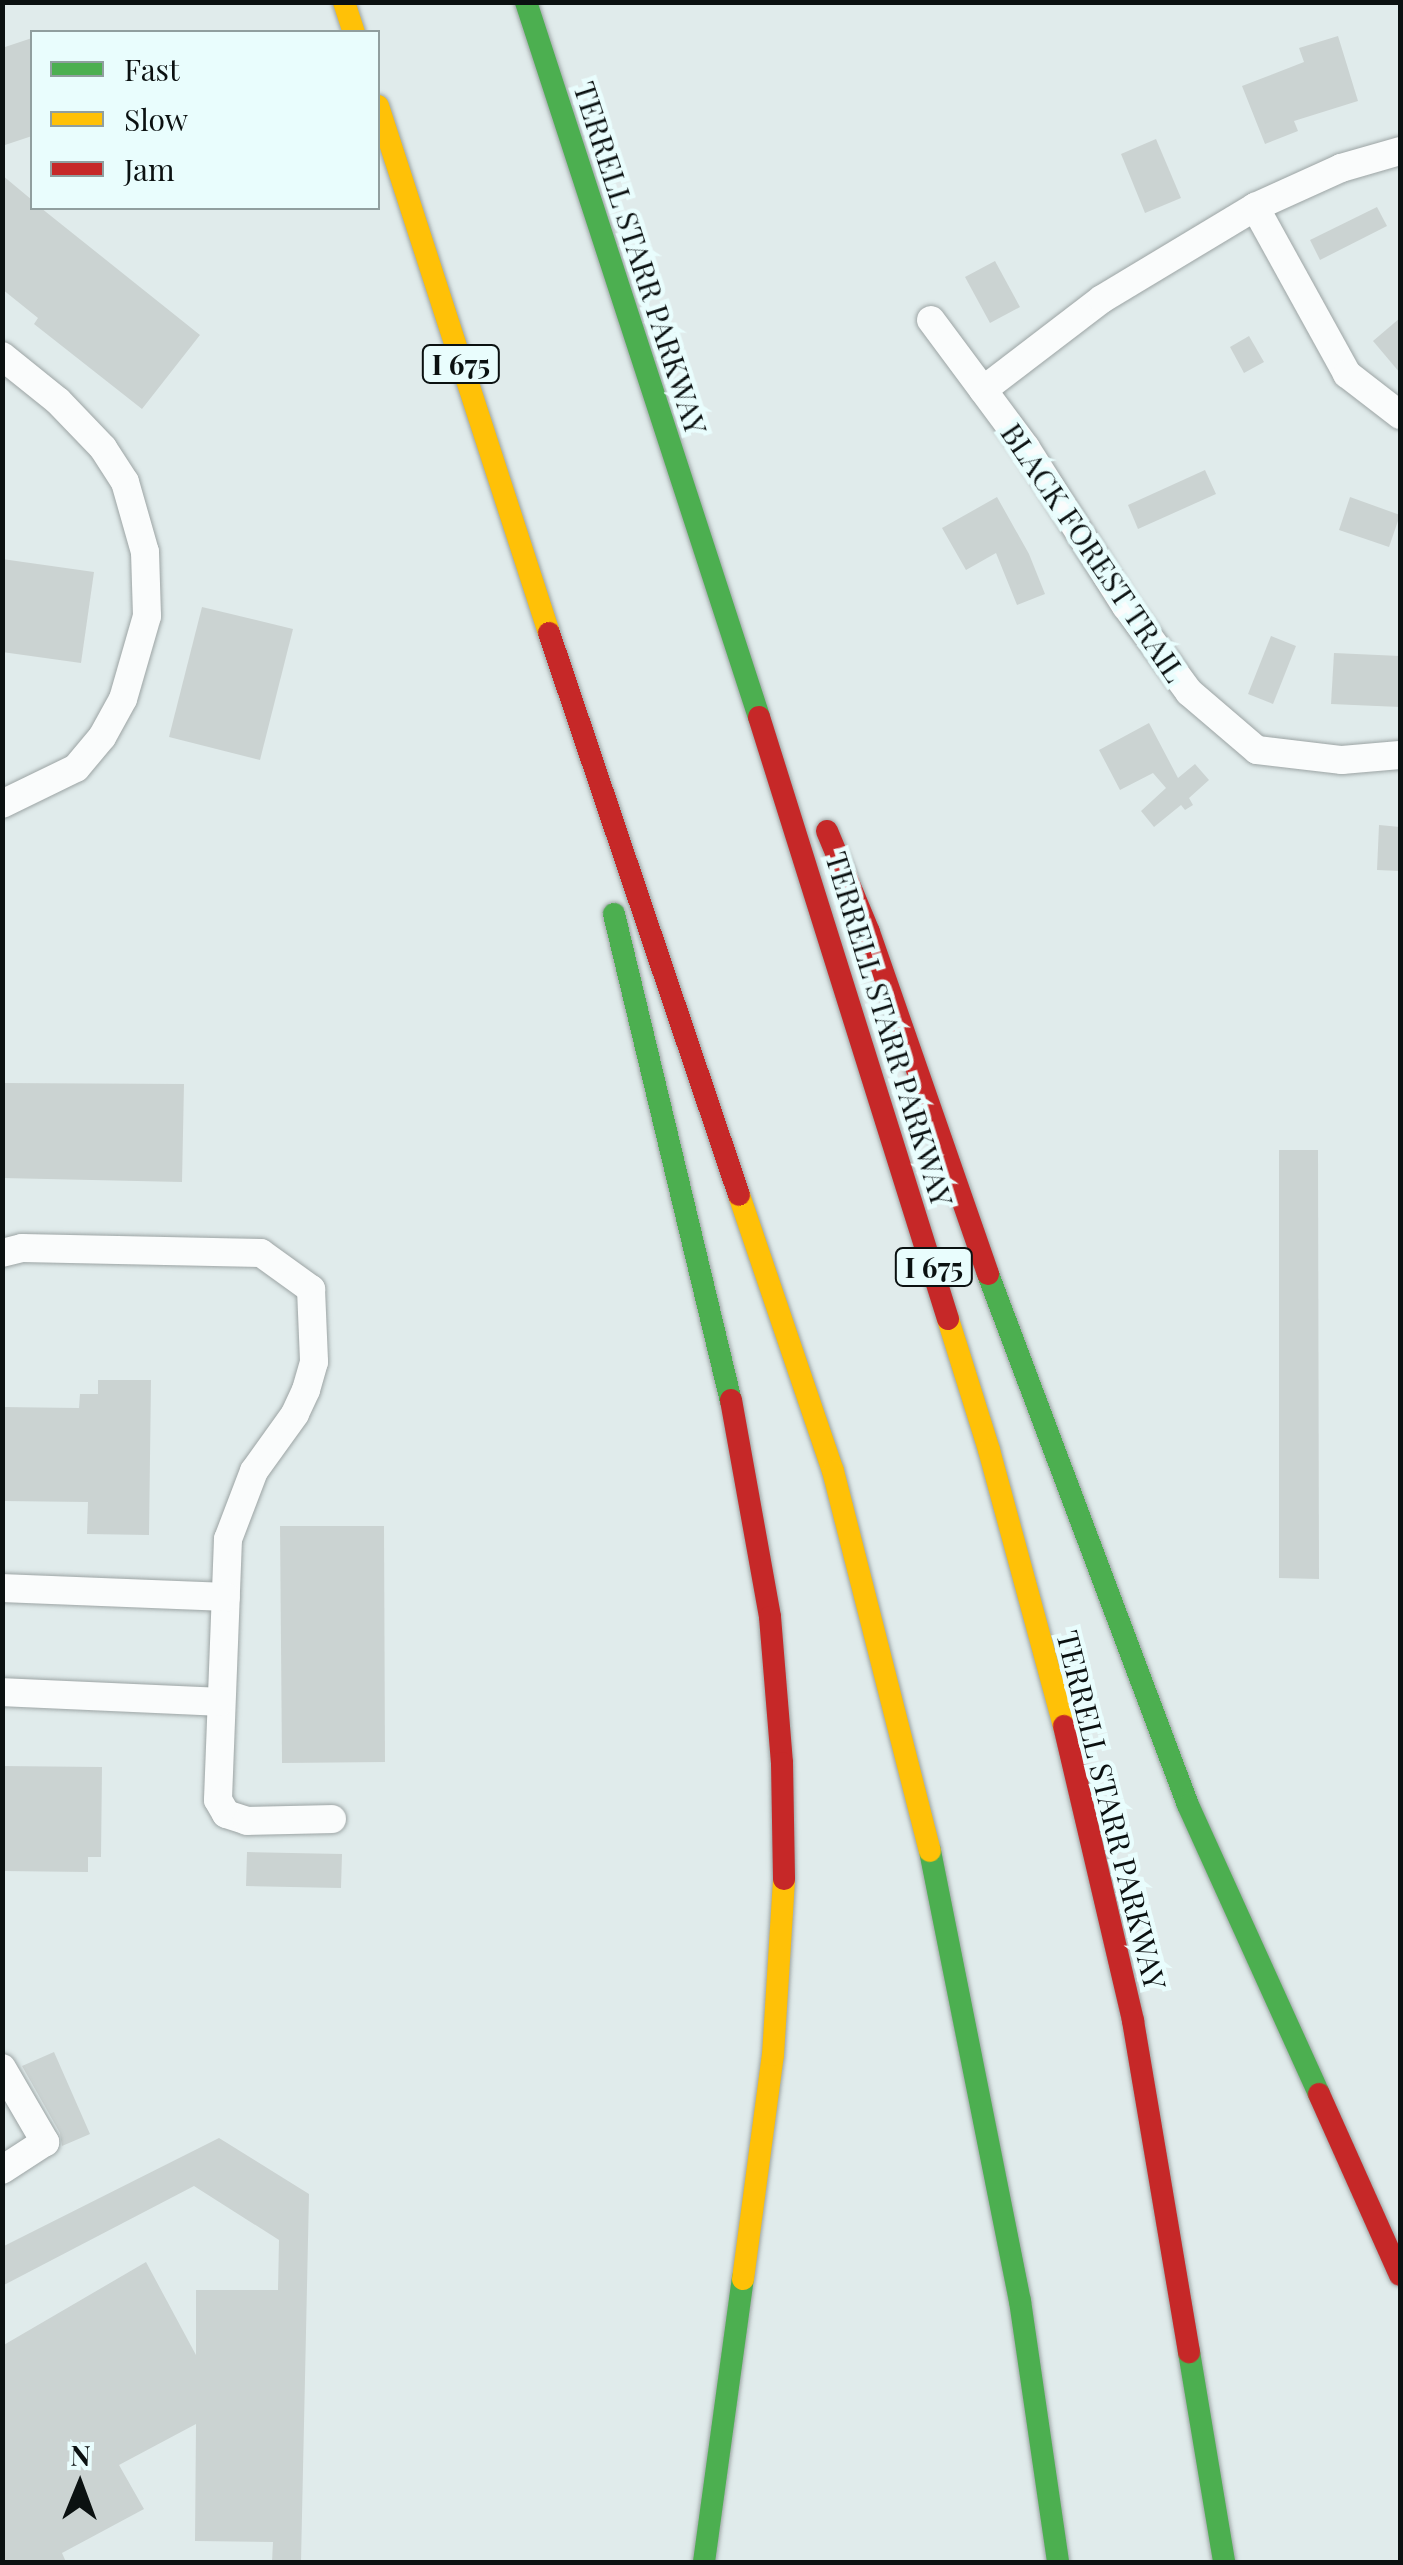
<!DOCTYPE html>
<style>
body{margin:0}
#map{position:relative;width:1403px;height:2565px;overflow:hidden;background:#e0ebeb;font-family:"Playfair Display",serif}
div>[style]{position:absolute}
.building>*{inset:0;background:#cbd3d2}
.roads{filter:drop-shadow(0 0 2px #9ca4a4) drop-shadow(0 0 2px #9ca4a4)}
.street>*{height:28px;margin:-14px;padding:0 14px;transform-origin:14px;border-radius:14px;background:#fafcfc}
.fast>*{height:22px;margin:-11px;padding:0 11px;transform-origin:11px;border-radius:11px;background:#4caf50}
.slow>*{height:22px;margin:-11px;padding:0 11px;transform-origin:11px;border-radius:11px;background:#ffc107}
.jam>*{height:22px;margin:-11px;padding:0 11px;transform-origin:11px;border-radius:11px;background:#c62828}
span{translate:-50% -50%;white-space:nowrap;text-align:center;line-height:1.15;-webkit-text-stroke:9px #e9fdfd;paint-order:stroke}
.shield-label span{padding:2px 8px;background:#e9fdfd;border:2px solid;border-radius:8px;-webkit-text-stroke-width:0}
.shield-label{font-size:28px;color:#0b1111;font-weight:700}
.street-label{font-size:30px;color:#0b1111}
.frame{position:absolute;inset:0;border:5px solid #0b1111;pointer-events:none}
.legend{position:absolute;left:30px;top:30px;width:350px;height:180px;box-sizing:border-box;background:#e9fdfd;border:2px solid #909f9f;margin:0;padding:12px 18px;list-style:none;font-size:30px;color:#0b1111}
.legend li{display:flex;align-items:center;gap:20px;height:50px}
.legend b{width:50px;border:2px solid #909f9f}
.north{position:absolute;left:30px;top:2435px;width:100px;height:100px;-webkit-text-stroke:8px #e9fdfd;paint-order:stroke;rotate:1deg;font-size:28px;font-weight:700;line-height:40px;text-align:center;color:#0b1111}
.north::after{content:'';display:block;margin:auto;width:35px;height:45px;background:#0b1111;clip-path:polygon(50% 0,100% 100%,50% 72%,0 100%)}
</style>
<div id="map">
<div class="building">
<i style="clip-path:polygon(1338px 36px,1358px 101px,1294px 121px,1298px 131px,1265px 144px,1242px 86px,1304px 62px,1299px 48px)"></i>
<i style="clip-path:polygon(32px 38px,32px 136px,2px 146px,2px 48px)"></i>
<i style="clip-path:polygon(1156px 139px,1181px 198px,1145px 213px,1121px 154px)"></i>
<i style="clip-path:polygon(2px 175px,32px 200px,32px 208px,41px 208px,200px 335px,142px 409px,34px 324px,38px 318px,2px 289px)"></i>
<i style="clip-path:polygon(1377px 207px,1387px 226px,1320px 260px,1310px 240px)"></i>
<i style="clip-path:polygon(995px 261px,1020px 307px,990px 323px,965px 277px)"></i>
<i style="clip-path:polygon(1400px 318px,1400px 373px,1373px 341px)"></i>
<i style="clip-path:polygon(1249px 336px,1264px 362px,1244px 373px,1230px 347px)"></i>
<i style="clip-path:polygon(1205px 470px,1216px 494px,1138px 529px,1128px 505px)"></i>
<i style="clip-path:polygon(997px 497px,1029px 554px,1045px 594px,1017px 605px,996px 553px,966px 570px,942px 528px)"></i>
<i style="clip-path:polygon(1350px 497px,1400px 515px,1389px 547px,1339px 530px)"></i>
<i style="clip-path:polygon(2px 559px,94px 572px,81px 663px,2px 652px)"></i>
<i style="clip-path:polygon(202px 607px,293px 629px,260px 760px,169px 737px)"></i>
<i style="clip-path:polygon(1271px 636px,1296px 646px,1273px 704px,1248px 694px)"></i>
<i style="clip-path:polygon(1334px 653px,1400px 656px,1400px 707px,1331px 704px)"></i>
<i style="clip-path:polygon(1149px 723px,1178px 778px,1195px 764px,1209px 780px,1189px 798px,1193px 805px,1185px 810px,1181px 805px,1154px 827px,1141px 811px,1166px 788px,1153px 773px,1120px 790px,1099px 750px)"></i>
<i style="clip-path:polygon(1379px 825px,1400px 827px,1400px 871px,1377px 870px)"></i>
<i style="clip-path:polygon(2px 1083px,184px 1084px,182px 1182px,2px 1178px)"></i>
<i style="clip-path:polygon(1279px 1150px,1318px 1150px,1319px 1579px,1279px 1578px)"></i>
<i style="clip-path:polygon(98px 1380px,151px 1380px,149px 1535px,87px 1534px,88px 1502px,2px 1501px,2px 1407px,79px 1408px,80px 1394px,98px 1394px)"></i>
<i style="clip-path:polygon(280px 1526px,384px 1526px,385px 1762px,282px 1763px)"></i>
<i style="clip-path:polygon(2px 1766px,102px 1767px,101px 1857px,88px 1857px,88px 1872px,2px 1871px)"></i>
<i style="clip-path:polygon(247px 1852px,342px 1854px,341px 1888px,246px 1886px)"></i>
<i style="clip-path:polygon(54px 2052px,90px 2134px,62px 2146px,60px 2133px,22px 2066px)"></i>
<i style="clip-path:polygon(219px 2138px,309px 2194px,301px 2562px,272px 2562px,273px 2542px,195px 2541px,196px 2424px,119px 2465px,144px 2509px,62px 2553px,66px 2562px,2px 2562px,2px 2346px,146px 2262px,196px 2355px,196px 2290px,278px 2290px,279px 2240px,194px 2186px,2px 2286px,2px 2247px)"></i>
</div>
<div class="roads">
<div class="street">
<i style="left:1255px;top:207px;width:191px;rotate:61.1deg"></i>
<i style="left:1347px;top:374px;width:67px;rotate:37.7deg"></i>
<i style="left:931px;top:320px;width:159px;rotate:53.4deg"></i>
<i style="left:1026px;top:448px;width:187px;rotate:57.7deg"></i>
<i style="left:1126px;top:606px;width:107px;rotate:53.8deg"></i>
<i style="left:1189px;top:692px;width:89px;rotate:40.5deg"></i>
<i style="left:1257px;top:750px;width:86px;rotate:6.7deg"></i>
<i style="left:1342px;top:760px;width:58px;rotate:-4.9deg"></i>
<i style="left:2px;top:356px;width:72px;rotate:38.8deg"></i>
<i style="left:58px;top:401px;width:65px;rotate:46.2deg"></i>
<i style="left:103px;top:448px;width:40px;rotate:57.1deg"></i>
<i style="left:125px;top:482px;width:73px;rotate:74.1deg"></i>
<i style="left:145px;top:552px;width:64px;rotate:88.2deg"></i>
<i style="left:147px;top:616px;width:86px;rotate:106.1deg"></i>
<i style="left:123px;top:699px;width:43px;rotate:118.9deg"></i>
<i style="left:102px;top:737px;width:40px;rotate:130deg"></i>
<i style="left:76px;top:768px;width:82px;rotate:154.1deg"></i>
<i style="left:983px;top:390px;width:150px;rotate:-37.4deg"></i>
<i style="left:1102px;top:299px;width:179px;rotate:-31deg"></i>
<i style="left:1255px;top:207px;width:94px;rotate:-24.4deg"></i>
<i style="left:1341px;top:168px;width:61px;rotate:-16.1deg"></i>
<i style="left:2px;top:1253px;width:21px;rotate:-14deg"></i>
<i style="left:22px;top:1248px;width:239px;rotate:1.2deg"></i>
<i style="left:261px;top:1253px;width:62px;rotate:35.8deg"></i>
<i style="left:311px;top:1289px;width:73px;rotate:87.6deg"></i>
<i style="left:314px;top:1362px;width:29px;rotate:106deg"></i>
<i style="left:306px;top:1390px;width:26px;rotate:115deg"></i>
<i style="left:295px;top:1414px;width:70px;rotate:125.7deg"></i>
<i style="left:254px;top:1471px;width:73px;rotate:110.9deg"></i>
<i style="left:228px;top:1539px;width:261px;rotate:92.2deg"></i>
<i style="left:218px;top:1800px;width:16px;rotate:60deg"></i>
<i style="left:226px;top:1814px;width:22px;rotate:18deg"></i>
<i style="left:247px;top:1821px;width:85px;rotate:-1.3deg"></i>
<i style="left:2px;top:1588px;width:224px;rotate:2.3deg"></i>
<i style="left:2px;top:1692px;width:218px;rotate:2.6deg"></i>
<i style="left:2px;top:2068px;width:86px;rotate:59.8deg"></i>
<i style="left:45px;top:2142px;width:51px;rotate:146.9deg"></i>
</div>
<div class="fast">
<i style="left:526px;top:2px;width:752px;rotate:71.95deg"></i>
<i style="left:614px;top:914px;width:500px;rotate:76.5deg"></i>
<i style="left:988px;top:1274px;width:567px;rotate:69.36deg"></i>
<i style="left:1188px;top:1805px;width:317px;rotate:65.6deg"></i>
<i style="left:930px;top:1851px;width:459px;rotate:78.7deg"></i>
<i style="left:1020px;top:2301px;width:264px;rotate:81.7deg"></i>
<i style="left:1189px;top:2352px;width:213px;rotate:80.5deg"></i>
<i style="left:704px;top:2562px;width:286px;rotate:-82.2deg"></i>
</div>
<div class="slow">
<i style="left:344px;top:2px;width:32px;rotate:72deg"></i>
<i style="left:378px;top:106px;width:554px;rotate:72.02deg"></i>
<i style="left:739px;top:1195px;width:292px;rotate:71.2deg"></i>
<i style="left:833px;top:1471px;width:392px;rotate:75.7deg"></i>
<i style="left:948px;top:1319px;width:137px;rotate:72.6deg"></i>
<i style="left:989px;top:1450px;width:286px;rotate:74.8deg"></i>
<i style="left:743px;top:2279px;width:226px;rotate:-82.4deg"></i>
<i style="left:773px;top:2055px;width:176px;rotate:-86.4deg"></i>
</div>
<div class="jam">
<i style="left:549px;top:633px;width:593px;rotate:71.32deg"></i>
<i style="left:759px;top:717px;width:631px;rotate:72.57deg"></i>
<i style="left:827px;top:831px;width:109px;rotate:67.4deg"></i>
<i style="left:869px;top:932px;width:362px;rotate:70.8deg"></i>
<i style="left:731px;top:1400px;width:220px;rotate:79.8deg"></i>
<i style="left:770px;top:1617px;width:146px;rotate:85.3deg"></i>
<i style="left:782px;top:1763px;width:116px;rotate:89deg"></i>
<i style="left:1064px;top:1726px;width:303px;rotate:76.8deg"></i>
<i style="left:1133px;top:2021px;width:336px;rotate:80.4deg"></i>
<i style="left:1319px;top:2094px;width:198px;rotate:65.9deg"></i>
</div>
</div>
<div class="shield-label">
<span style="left:461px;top:364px">I 675</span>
<span style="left:934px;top:1267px">I 675</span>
</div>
<div class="street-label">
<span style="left:641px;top:258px;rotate:72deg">TERRELL STARR PARKWAY</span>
<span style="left:1094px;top:552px;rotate:56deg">BLACK FOREST TRAIL</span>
<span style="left:890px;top:1029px;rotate:73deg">TERRELL STARR PARKWAY</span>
<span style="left:1112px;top:1810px;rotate:76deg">TERRELL STARR PARKWAY</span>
</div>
<div class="frame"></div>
<ul class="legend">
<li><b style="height:12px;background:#4caf50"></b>Fast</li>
<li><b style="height:12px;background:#ffc107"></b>Slow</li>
<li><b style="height:12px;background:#c62828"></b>Jam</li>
</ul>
<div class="north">N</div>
</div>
